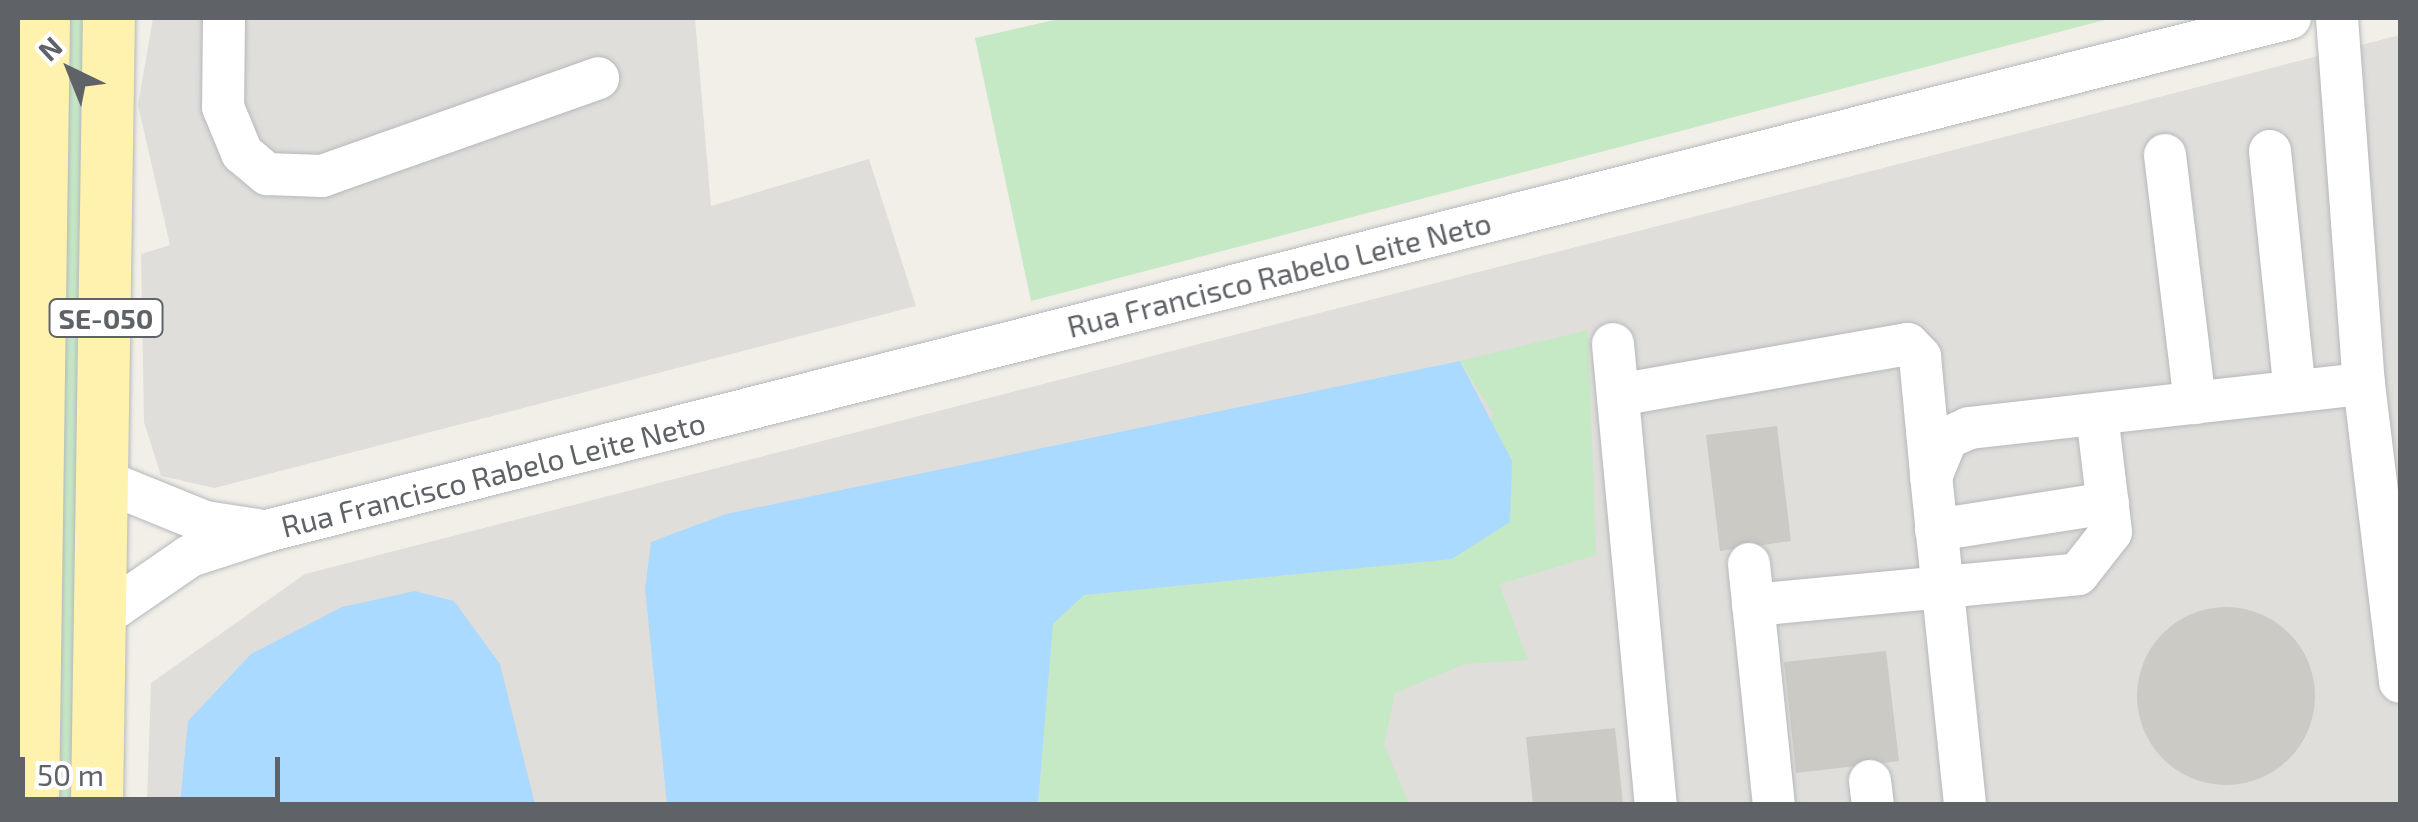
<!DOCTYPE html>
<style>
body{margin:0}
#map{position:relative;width:2418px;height:822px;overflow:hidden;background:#f1efe8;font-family:"Exo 2",sans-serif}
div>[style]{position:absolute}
.industrial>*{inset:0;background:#e0deda}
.green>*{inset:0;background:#c5e8c5}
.water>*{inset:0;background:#aadaff}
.building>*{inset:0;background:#cccac5}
.round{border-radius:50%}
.roads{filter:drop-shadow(0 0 2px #b5b8bc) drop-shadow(0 0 2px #b5b8bc)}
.minor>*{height:42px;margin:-21px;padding:0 21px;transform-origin:21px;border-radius:21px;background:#fff}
.major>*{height:52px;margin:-26px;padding:0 26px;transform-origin:26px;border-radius:26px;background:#fff2af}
span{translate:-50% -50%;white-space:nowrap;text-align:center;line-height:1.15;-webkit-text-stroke:10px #fff;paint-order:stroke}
.shield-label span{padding:2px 8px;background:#fff;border:2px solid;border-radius:8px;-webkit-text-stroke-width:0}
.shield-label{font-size:28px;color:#5f6368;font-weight:700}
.street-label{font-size:30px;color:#5f6368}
.frame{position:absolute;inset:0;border:20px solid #5f6368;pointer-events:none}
.north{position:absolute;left:20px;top:20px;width:100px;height:100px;-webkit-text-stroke:8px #fff;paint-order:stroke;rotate:317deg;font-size:28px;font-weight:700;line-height:40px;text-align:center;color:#5f6368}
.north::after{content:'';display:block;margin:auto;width:35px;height:45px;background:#5f6368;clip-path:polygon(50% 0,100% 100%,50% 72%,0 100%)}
.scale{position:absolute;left:20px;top:757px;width:260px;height:45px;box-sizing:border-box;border:5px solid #5f6368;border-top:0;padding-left:12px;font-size:30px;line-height:35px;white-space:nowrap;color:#5f6368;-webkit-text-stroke:8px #fff;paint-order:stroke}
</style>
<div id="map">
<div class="industrial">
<i style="clip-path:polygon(153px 18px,695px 18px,711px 206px,869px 159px,916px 306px,215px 488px,161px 476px,144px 422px,141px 254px,170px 245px,138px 105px)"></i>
<i style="clip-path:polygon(2400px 35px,2400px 804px,147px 804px,151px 683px,305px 574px)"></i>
</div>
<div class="green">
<i style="clip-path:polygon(65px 18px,88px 18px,80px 804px,55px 804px)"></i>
<i style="clip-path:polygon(1063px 18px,2112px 18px,1031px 301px,975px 38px)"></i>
<i style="clip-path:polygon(1588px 330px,1596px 555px,1499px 584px,1528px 660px,1465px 664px,1395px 693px,1384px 744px,1409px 804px,1038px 804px,1053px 624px,1084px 594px,1452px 559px,1493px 413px,1460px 361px)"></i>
</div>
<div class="water">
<i style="clip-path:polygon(1460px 361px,1512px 461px,1510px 522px,1452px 559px,1084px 595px,1053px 624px,1038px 804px,667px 804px,645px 589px,651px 542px,726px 514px)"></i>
<i style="clip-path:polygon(415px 591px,454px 601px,500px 664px,535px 804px,180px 804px,188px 721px,251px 654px,342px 607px)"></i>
</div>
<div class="building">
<i style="clip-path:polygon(1777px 426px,1791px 541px,1720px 551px,1706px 435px)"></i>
<i class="round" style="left:2137px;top:607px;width:178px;height:178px"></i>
<i style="clip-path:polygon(1886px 651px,1899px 761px,1796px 773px,1784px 662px)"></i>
<i style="clip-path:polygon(1615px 728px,1623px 804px,1533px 804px,1526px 737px)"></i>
</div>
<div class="roads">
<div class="minor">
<i style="left:224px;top:18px;width:89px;rotate:90.6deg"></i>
<i style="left:223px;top:107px;width:50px;rotate:67.6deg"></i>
<i style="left:242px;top:153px;width:33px;rotate:40deg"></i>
<i style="left:267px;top:174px;width:55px;rotate:2.1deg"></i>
<i style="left:322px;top:176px;width:293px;rotate:-19.5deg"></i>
<i style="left:2337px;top:18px;width:367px;rotate:85.8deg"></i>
<i style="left:2364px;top:384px;width:300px;rotate:83.1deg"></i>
<i style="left:2270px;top:151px;width:241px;rotate:84.1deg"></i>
<i style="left:2165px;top:155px;width:250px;rotate:83.1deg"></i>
<i style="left:1613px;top:344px;width:462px;rotate:84.7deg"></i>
<i style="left:1618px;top:395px;width:294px;rotate:-10deg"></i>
<i style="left:1908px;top:344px;width:18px;rotate:47deg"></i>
<i style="left:1920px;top:357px;width:118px;rotate:84.6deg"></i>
<i style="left:104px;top:481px;width:109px;rotate:22.1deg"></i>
<i style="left:205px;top:522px;width:53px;rotate:8.7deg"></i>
<i style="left:1936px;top:530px;width:174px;rotate:-8.9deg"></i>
<i style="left:1749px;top:564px;width:241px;rotate:84.1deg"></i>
<i style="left:1753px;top:605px;width:326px;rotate:-5.4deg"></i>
<i style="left:2078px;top:574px;width:53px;rotate:-51.8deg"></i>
<i style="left:2111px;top:532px;width:119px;rotate:-96.8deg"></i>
<i style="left:100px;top:618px;width:109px;rotate:-34.6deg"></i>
<i style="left:190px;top:556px;width:81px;rotate:-18deg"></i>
<i style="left:267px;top:531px;width:2087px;rotate:-14.23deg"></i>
<i style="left:1870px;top:781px;width:23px;rotate:83deg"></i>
<i style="left:1965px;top:804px;width:329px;rotate:-95.9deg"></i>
<i style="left:1931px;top:477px;width:42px;rotate:-67.7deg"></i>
<i style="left:1947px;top:438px;width:24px;rotate:-24deg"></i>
<i style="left:1969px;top:428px;width:397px;rotate:-6.4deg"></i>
</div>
<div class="major">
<i style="left:33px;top:804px;width:786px;rotate:-89.2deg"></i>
<i style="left:97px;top:804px;width:786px;rotate:-89.13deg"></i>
</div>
</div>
<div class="shield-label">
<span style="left:106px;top:318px">SE-050</span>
</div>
<div class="street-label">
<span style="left:1279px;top:274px;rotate:-14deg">Rua Francisco Rabelo Leite Neto</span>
<span style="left:493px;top:474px;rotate:-14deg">Rua Francisco Rabelo Leite Neto</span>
</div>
<div class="frame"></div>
<div class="north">N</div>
<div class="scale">50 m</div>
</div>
